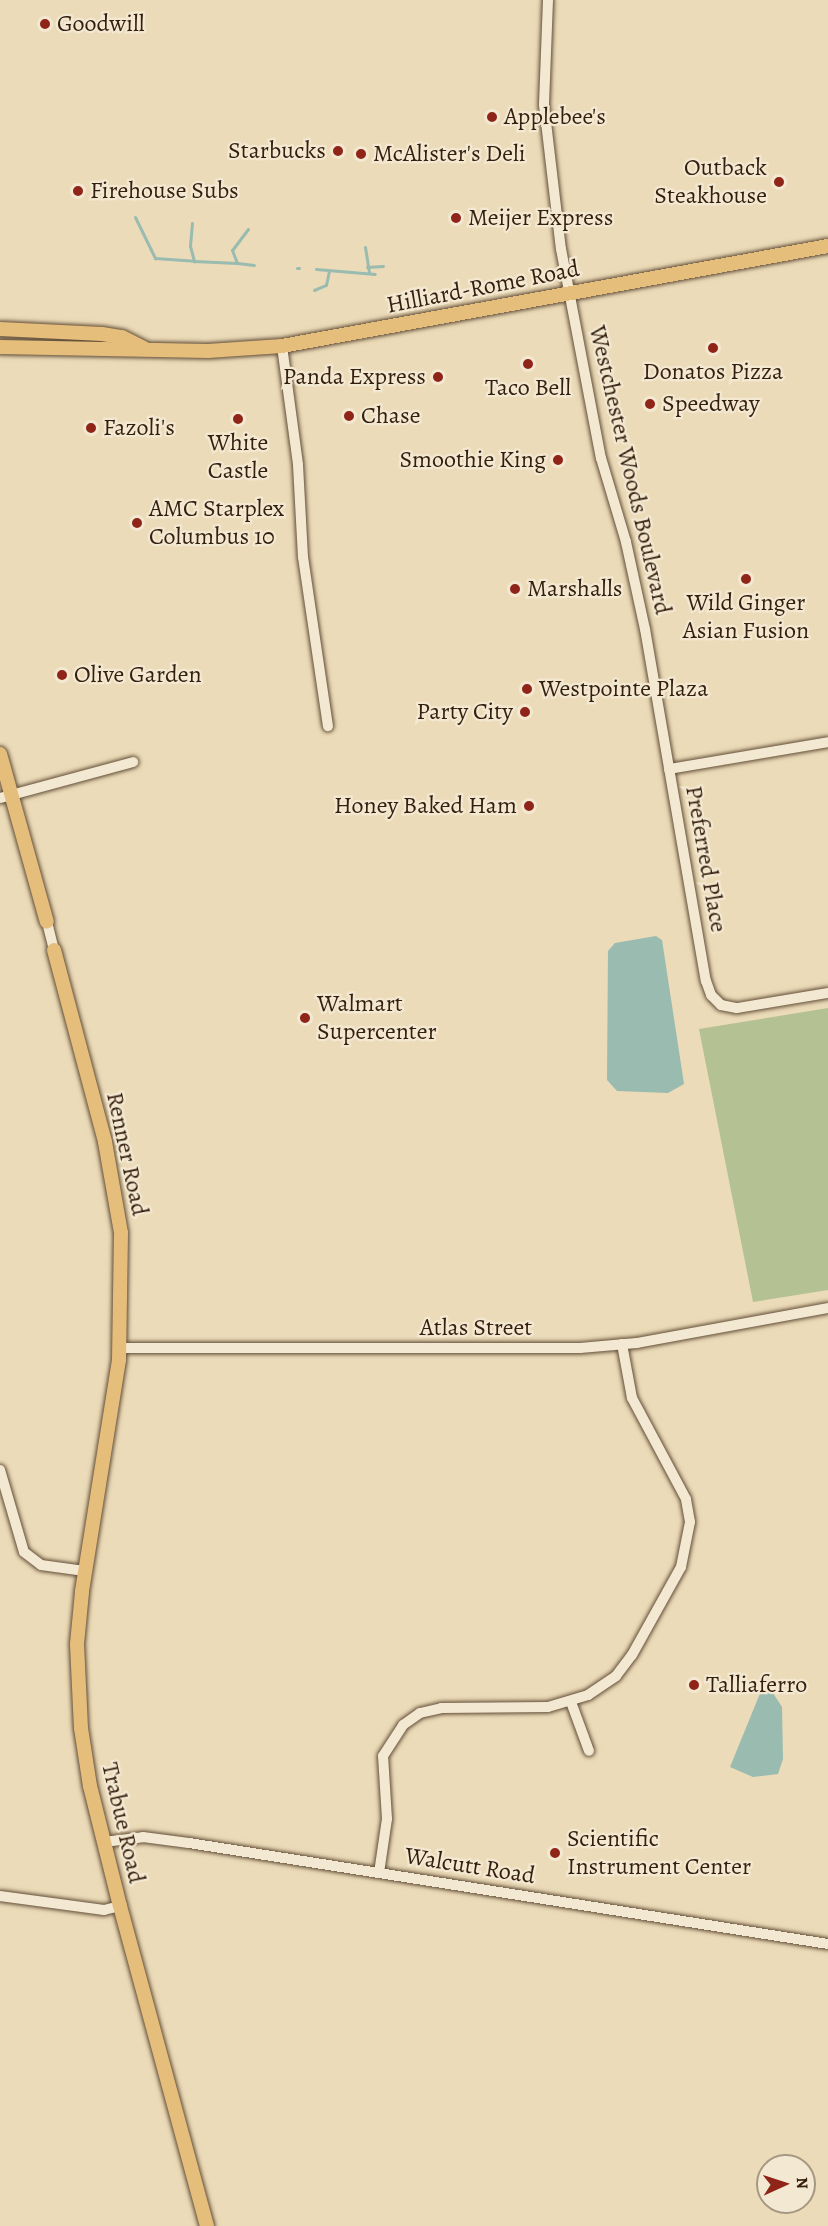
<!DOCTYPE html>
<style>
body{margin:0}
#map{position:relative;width:828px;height:2226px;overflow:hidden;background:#ecdbb8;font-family:Alegreya,serif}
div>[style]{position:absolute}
.green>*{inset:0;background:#b3c193}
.water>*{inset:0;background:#99bbb0}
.stream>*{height:3px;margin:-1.5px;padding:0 1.5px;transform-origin:1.5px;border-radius:1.5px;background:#99bbb0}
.roads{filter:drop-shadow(0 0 2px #624e38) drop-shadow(0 0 2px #624e38)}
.minor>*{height:10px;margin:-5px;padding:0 5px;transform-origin:5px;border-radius:5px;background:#f3e8d1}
.major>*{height:14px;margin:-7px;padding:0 7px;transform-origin:7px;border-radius:7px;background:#e6be7c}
.dots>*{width:16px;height:16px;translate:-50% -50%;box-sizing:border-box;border:3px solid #f3e8d1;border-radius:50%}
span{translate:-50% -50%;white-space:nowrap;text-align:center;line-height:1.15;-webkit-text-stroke:4.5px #f3e8d1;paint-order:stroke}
.poi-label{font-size:24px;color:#341f0e}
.left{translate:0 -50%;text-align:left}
.right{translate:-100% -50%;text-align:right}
.street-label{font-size:24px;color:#341f0e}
.north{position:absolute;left:756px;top:2154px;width:60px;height:60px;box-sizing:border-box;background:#f3e8d1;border:2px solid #a79883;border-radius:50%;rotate:87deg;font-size:16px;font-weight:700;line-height:24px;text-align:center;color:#341f0e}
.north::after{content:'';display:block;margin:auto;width:21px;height:27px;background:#8f2418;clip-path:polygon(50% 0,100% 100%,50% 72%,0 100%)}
</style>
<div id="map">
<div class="green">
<i style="clip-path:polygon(828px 1008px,828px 1290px,753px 1302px,699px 1029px)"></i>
</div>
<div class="water">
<i style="clip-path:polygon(656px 936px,662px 940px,684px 1084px,668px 1093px,617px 1091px,607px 1080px,608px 951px,615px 943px)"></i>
<i style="clip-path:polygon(769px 1687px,782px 1707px,783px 1759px,778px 1774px,753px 1777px,730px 1767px,761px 1691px)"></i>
</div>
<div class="stream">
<i style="left:135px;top:217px;width:46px;rotate:64deg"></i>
<i style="left:155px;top:258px;width:39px;rotate:4deg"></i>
<i style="left:192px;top:223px;width:23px;rotate:95deg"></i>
<i style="left:190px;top:246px;width:16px;rotate:75deg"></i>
<i style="left:194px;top:261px;width:43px;rotate:2.7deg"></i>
<i style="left:248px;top:229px;width:26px;rotate:127deg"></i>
<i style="left:232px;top:250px;width:14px;rotate:69deg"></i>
<i style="left:237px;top:263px;width:17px;rotate:7deg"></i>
<i style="left:365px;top:247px;width:26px;rotate:81deg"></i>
<i style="left:367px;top:267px;width:16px;rotate:-4deg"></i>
<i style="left:297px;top:268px;width:2px"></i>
<i style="left:316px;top:269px;width:59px;rotate:4.8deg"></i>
<i style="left:314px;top:290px;width:13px;rotate:-23deg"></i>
<i style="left:326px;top:285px;width:14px;rotate:-78deg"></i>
</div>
<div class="roads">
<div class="minor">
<i style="left:548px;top:0;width:105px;rotate:92.2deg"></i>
<i style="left:544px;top:105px;width:145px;rotate:83.3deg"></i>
<i style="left:561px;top:249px;width:213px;rotate:79.2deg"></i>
<i style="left:601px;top:458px;width:88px;rotate:73.4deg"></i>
<i style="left:626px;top:542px;width:89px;rotate:77.7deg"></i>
<i style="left:645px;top:629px;width:357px;rotate:80.2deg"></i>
<i style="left:706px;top:981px;width:15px;rotate:70deg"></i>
<i style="left:711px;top:995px;width:14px;rotate:45deg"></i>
<i style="left:721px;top:1005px;width:16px;rotate:11deg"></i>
<i style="left:737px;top:1008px;width:92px;rotate:-9.4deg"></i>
<i style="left:282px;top:346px;width:120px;rotate:82.3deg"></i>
<i style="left:298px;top:465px;width:92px;rotate:86.9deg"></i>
<i style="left:303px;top:557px;width:171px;rotate:81.6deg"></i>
<i style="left:669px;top:769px;width:161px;rotate:-9.6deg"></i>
<i style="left:0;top:798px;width:138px;rotate:-15.1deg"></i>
<i style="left:47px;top:922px;width:29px;rotate:76deg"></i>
<i style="left:120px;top:1348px;width:460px"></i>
<i style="left:580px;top:1348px;width:57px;rotate:-5deg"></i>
<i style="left:637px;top:1343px;width:194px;rotate:-10.4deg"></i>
<i style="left:0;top:1470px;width:85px;rotate:73.7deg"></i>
<i style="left:24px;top:1552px;width:21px;rotate:37deg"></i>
<i style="left:41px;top:1565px;width:44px;rotate:7.8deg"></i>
<i style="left:571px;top:1702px;width:52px;rotate:69.8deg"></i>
<i style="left:104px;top:1842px;width:39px;rotate:-7deg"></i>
<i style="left:143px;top:1837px;width:46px;rotate:7.4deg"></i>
<i style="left:189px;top:1843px;width:647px;rotate:8.98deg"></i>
<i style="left:379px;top:1873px;width:55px;rotate:-81.6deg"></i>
<i style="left:387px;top:1819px;width:63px;rotate:-93.6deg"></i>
<i style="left:383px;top:1756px;width:37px;rotate:-57deg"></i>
<i style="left:403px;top:1725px;width:21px;rotate:-35deg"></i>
<i style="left:420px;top:1713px;width:22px;rotate:-13deg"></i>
<i style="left:441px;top:1708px;width:107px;rotate:-0.5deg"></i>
<i style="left:548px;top:1707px;width:42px;rotate:-16.7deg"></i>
<i style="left:588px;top:1695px;width:34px;rotate:-34deg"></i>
<i style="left:616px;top:1676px;width:26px;rotate:-53deg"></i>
<i style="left:632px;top:1655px;width:101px;rotate:-60.9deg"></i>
<i style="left:681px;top:1567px;width:46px;rotate:-78.7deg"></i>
<i style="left:690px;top:1522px;width:23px;rotate:-100deg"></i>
<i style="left:686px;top:1499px;width:115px;rotate:-118.1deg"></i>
<i style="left:632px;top:1398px;width:55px;rotate:-100.5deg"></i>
<i style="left:0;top:1896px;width:105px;rotate:7.7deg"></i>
<i style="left:104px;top:1910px;width:16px;rotate:-14deg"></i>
</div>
<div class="major">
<i style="left:0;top:329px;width:102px;rotate:2.8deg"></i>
<i style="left:102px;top:334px;width:20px;rotate:9deg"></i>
<i style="left:122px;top:337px;width:25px;rotate:27deg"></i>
<i style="left:0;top:347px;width:208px;rotate:1.1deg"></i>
<i style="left:208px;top:351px;width:74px;rotate:-3.9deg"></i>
<i style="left:282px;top:346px;width:555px;rotate:-10.38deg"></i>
<i style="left:0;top:754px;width:174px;rotate:74.4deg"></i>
<i style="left:54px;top:950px;width:199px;rotate:75.1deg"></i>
<i style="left:105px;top:1142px;width:92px;rotate:80deg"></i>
<i style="left:121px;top:1233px;width:127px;rotate:90.9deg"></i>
<i style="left:119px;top:1360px;width:235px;rotate:99.1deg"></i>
<i style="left:82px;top:1592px;width:52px;rotate:95.5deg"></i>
<i style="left:77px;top:1644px;width:84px;rotate:87.3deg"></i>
<i style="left:81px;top:1728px;width:59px;rotate:81.2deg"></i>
<i style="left:90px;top:1786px;width:124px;rotate:76deg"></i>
<i style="left:120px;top:1906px;width:332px;rotate:74.8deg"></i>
</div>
</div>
<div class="dots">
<i style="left:45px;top:24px;background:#8f2418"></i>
<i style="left:492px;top:117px;background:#8f2418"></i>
<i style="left:338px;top:151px;background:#8f2418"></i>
<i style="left:361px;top:154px;background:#8f2418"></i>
<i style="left:779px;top:182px;background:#8f2418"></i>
<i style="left:78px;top:191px;background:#8f2418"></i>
<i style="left:456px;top:218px;background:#8f2418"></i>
<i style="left:713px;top:348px;background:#8f2418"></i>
<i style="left:528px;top:364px;background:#8f2418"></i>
<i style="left:438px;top:377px;background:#8f2418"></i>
<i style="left:650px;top:404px;background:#8f2418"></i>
<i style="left:349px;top:416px;background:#8f2418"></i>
<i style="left:238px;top:419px;background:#8f2418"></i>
<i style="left:91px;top:428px;background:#8f2418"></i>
<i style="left:558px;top:460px;background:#8f2418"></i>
<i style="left:137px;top:523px;background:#8f2418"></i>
<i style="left:746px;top:579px;background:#8f2418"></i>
<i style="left:515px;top:589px;background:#8f2418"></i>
<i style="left:62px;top:675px;background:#8f2418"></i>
<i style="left:527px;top:689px;background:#8f2418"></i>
<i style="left:525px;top:712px;background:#8f2418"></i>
<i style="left:529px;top:806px;background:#8f2418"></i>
<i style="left:305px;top:1018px;background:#8f2418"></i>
<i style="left:694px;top:1685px;background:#8f2418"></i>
<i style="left:555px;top:1853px;background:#8f2418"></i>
</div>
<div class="poi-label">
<span class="left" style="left:57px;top:24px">Goodwill</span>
<span class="left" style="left:504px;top:117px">Applebee's</span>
<span class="right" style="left:326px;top:151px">Starbucks</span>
<span class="left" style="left:373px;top:154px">McAlister's Deli</span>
<span class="right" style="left:767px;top:182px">Outback<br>Steakhouse</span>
<span class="left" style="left:90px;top:191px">Firehouse Subs</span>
<span class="left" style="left:468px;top:218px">Meijer Express</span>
<span style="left:713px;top:372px">Donatos Pizza</span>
<span class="right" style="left:426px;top:377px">Panda Express</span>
<span style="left:528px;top:388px">Taco Bell</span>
<span class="left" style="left:662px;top:404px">Speedway</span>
<span class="left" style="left:361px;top:416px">Chase</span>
<span class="left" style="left:103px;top:428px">Fazoli's</span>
<span style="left:238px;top:457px">White<br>Castle</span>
<span class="right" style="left:546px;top:460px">Smoothie King</span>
<span class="left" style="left:149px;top:523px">AMC Starplex<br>Columbus 10</span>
<span class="left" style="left:527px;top:589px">Marshalls</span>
<span style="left:746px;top:617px">Wild Ginger<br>Asian Fusion</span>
<span class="left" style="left:74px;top:675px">Olive Garden</span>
<span class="left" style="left:539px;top:689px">Westpointe Plaza</span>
<span class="right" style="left:513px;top:712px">Party City</span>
<span class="right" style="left:517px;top:806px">Honey Baked Ham</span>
<span class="left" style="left:317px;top:1018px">Walmart<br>Supercenter</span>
<span class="left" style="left:706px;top:1685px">Talliaferro</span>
<span class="left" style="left:567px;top:1853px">Scientific<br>Instrument Center</span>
</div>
<div class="street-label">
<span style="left:483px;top:287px;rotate:-11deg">Hilliard-Rome Road</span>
<span style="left:630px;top:470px;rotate:77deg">Westchester Woods Boulevard</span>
<span style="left:706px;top:859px;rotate:80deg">Preferred Place</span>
<span style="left:127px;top:1154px;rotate:78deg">Renner Road</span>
<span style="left:476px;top:1328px">Atlas Street</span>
<span style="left:123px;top:1823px;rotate:77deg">Trabue Road</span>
<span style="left:470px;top:1866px;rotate:9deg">Walcutt Road</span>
</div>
<div class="north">N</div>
</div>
